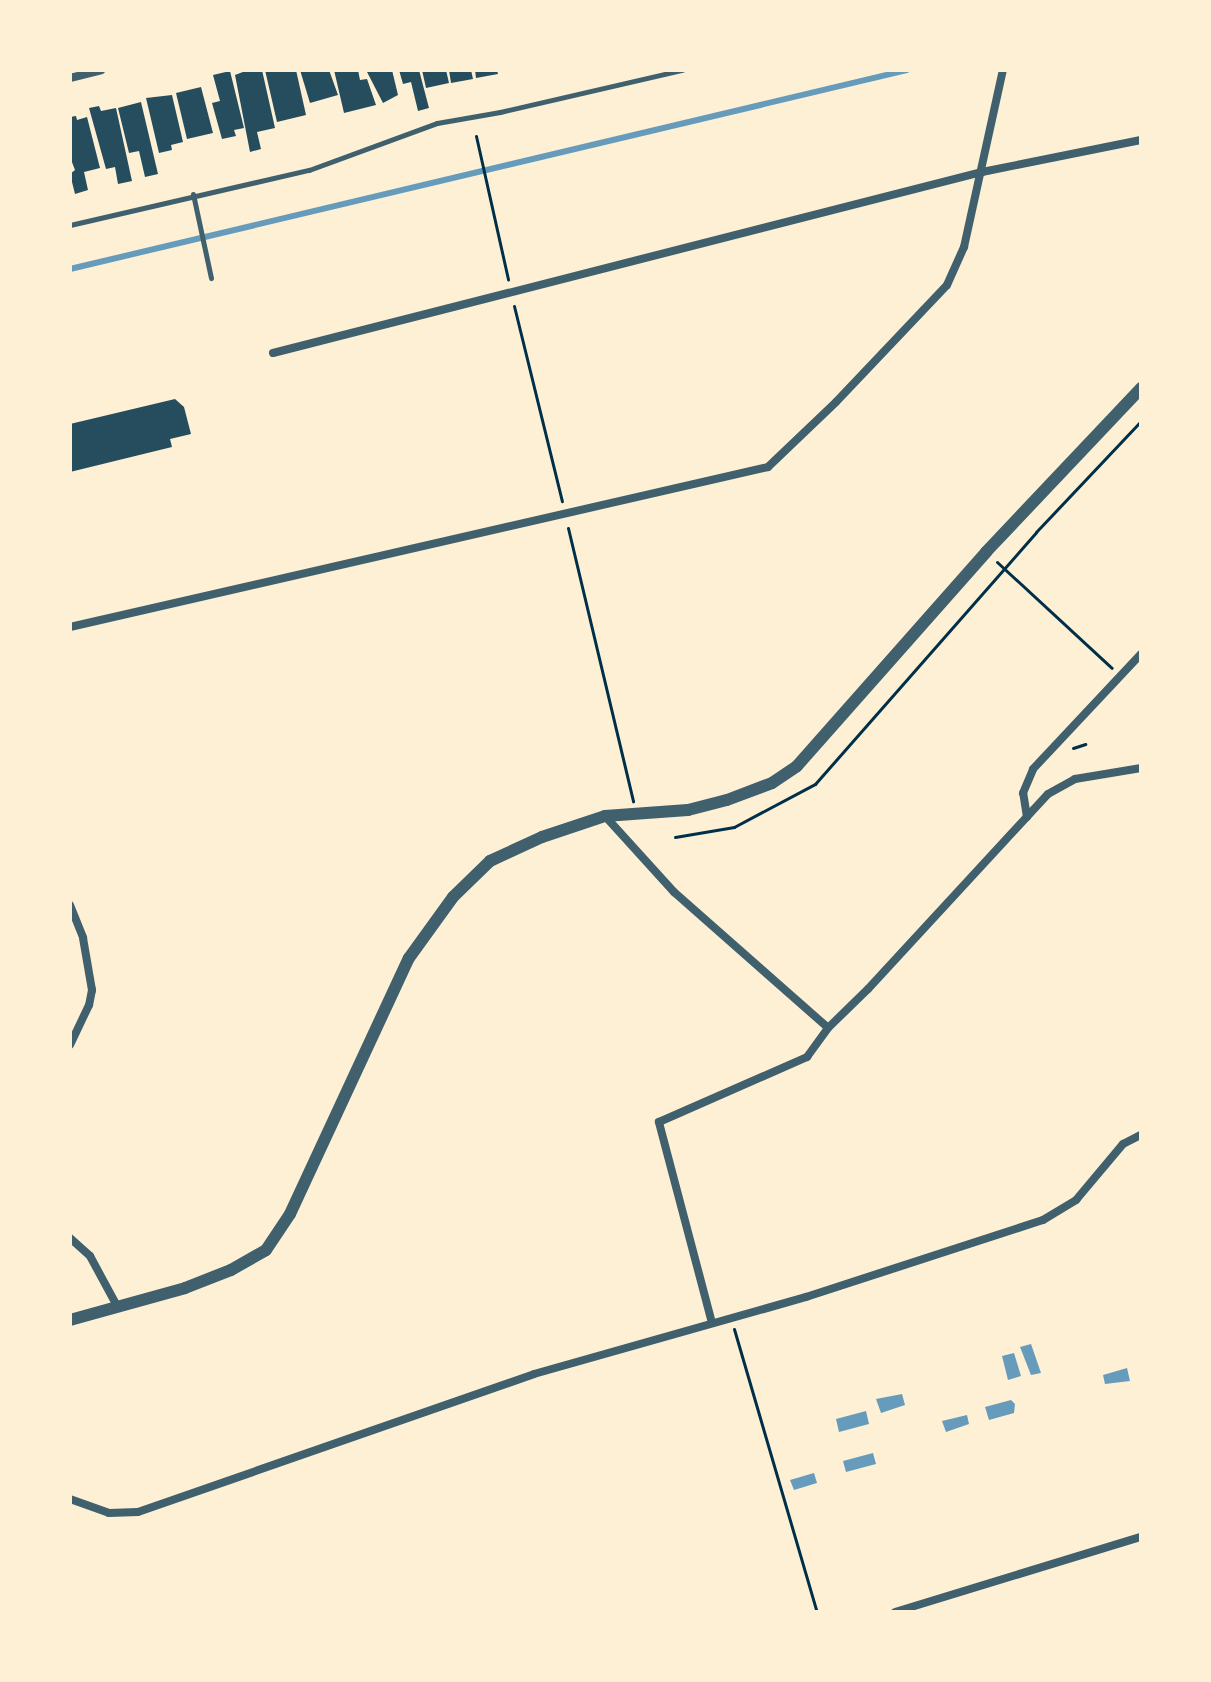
<!DOCTYPE html>
<style>
body{margin:0}
#map{position:relative;width:1211px;height:1682px;overflow:hidden;background:#fdf0d5;font-family:"Fira Sans",sans-serif}
div>[style]{position:absolute}
.water>*{inset:0;background:#669bbc}
.stream>*{height:6px;margin:-3px;padding:0 3px;transform-origin:3px;border-radius:3px;background:#669bbc}
.building>*{inset:0;background:#264d5e}
.path>*{height:3px;margin:-1.5px;padding:0 1.5px;transform-origin:1.5px;border-radius:1.5px;background:#003049}
.service>*{height:5px;margin:-2.5px;padding:0 2.5px;transform-origin:2.5px;border-radius:2.5px;background:#3f606c}
.minor>*{height:8px;margin:-4px;padding:0 4px;transform-origin:4px;border-radius:4px;background:#3f606c}
.tertiary>*{height:12px;margin:-6px;padding:0 6px;transform-origin:6px;border-radius:6px;background:#3f606c}
span{translate:-50% -50%;white-space:nowrap;text-align:center;line-height:1.15;-webkit-text-stroke:7px #fdf0d5;paint-order:stroke}
.frame{position:absolute;inset:0;border:72px solid #fdf0d5;pointer-events:none}
</style>
<div id="map">
<div class="water">
<i style="clip-path:polygon(1031px 1344px,1041px 1373px,1031px 1375px,1020px 1347px)"></i>
<i style="clip-path:polygon(1014px 1353px,1021px 1376px,1008px 1380px,1002px 1356px)"></i>
<i style="clip-path:polygon(1127px 1368px,1130px 1381px,1105px 1384px,1103px 1375px)"></i>
<i style="clip-path:polygon(902px 1394px,905px 1405px,881px 1413px,876px 1399px)"></i>
<i style="clip-path:polygon(1011px 1400px,1015px 1404px,1014px 1413px,989px 1420px,985px 1407px)"></i>
<i style="clip-path:polygon(866px 1411px,869px 1424px,839px 1432px,836px 1419px)"></i>
<i style="clip-path:polygon(967px 1415px,969px 1424px,946px 1432px,942px 1421px)"></i>
<i style="clip-path:polygon(873px 1453px,876px 1464px,846px 1472px,843px 1461px)"></i>
<i style="clip-path:polygon(814px 1473px,817px 1483px,794px 1490px,790px 1480px)"></i>
</div>
<div class="stream">
<i style="left:70px;top:269px;width:860px;rotate:-13.37deg"></i>
</div>
<div class="building">
<i style="clip-path:polygon(248px 70px,262px 70px,275px 128px,257px 132px,261px 149px,250px 152px,235px 75px)"></i>
<i style="clip-path:polygon(265px 70px,296px 70px,306px 115px,277px 122px)"></i>
<i style="clip-path:polygon(300px 70px,329px 70px,338px 95px,310px 103px)"></i>
<i style="clip-path:polygon(334px 70px,358px 70px,360px 80px,367px 79px,376px 105px,344px 113px)"></i>
<i style="clip-path:polygon(366px 70px,392px 70px,398px 95px,383px 103px)"></i>
<i style="clip-path:polygon(399px 70px,419px 70px,429px 108px,418px 111px,411px 82px,403px 84px)"></i>
<i style="clip-path:polygon(422px 70px,446px 70px,449px 83px,426px 88px)"></i>
<i style="clip-path:polygon(449px 70px,471px 70px,473px 79px,451px 83px)"></i>
<i style="clip-path:polygon(475px 70px,497px 70px,498px 74px,476px 78px)"></i>
<i style="clip-path:polygon(230px 71px,244px 128px,234px 130px,236px 136px,222px 139px,212px 103px,220px 101px,213px 75px)"></i>
<i style="clip-path:polygon(201px 87px,213px 133px,187px 139px,176px 93px)"></i>
<i style="clip-path:polygon(172px 95px,183px 142px,171px 145px,172px 150px,159px 153px,146px 98px)"></i>
<i style="clip-path:polygon(141px 102px,158px 174px,145px 177px,139px 151px,129px 153px,118px 108px)"></i>
<i style="clip-path:polygon(99px 106px,101px 111px,116px 108px,132px 181px,118px 184px,115px 167px,106px 169px,89px 108px)"></i>
<i style="clip-path:polygon(76px 116px,77px 120px,87px 117px,100px 168px,84px 172px,88px 190px,75px 194px,70px 174px,75px 170px,70px 157px,70px 117px)"></i>
<i style="clip-path:polygon(175px 399px,184px 407px,191px 434px,170px 439px,172px 447px,70px 472px,70px 424px)"></i>
</div>
<div class="path">
<i style="left:476px;top:136px;width:147px;rotate:77.4deg"></i>
<i style="left:514px;top:306px;width:201px;rotate:76.2deg"></i>
<i style="left:568px;top:528px;width:281px;rotate:76.6deg"></i>
<i style="left:997px;top:562px;width:156px;rotate:42.7deg"></i>
<i style="left:1073px;top:748px;width:13px;rotate:-18deg"></i>
<i style="left:675px;top:837px;width:60px;rotate:-9.6deg"></i>
<i style="left:734px;top:827px;width:92px;rotate:-28deg"></i>
<i style="left:815px;top:784px;width:335px;rotate:-48.7deg"></i>
<i style="left:1036px;top:532px;width:153px;rotate:-46.6deg"></i>
<i style="left:734px;top:1329px;width:295px;rotate:73.7deg"></i>
</div>
<div class="service">
<i style="left:193px;top:194px;width:86px;rotate:77.9deg"></i>
<i style="left:70px;top:225px;width:245px;rotate:-13deg"></i>
<i style="left:309px;top:170px;width:136px;rotate:-20.2deg"></i>
<i style="left:437px;top:123px;width:64px;rotate:-9.9deg"></i>
<i style="left:500px;top:112px;width:187px;rotate:-13deg"></i>
</div>
<div class="minor">
<i style="left:70px;top:78px;width:32px;rotate:-14deg"></i>
<i style="left:273px;top:353px;width:732px;rotate:-14.32deg"></i>
<i style="left:982px;top:172px;width:162px;rotate:-11.4deg"></i>
<i style="left:70px;top:627px;width:716px;rotate:-12.91deg"></i>
<i style="left:768px;top:467px;width:94px;rotate:-43.7deg"></i>
<i style="left:836px;top:402px;width:161px;rotate:-46.5deg"></i>
<i style="left:947px;top:285px;width:42px;rotate:-65.9deg"></i>
<i style="left:964px;top:247px;width:181px;rotate:-77.6deg"></i>
<i style="left:605px;top:816px;width:103px;rotate:47.8deg"></i>
<i style="left:674px;top:892px;width:205px;rotate:41.4deg"></i>
<i style="left:1027px;top:817px;width:24px;rotate:-99deg"></i>
<i style="left:1023px;top:793px;width:26px;rotate:-67deg"></i>
<i style="left:1033px;top:769px;width:158px;rotate:-46.8deg"></i>
<i style="left:70px;top:905px;width:35px;rotate:68deg"></i>
<i style="left:83px;top:938px;width:53px;rotate:80.2deg"></i>
<i style="left:92px;top:990px;width:15px;rotate:101deg"></i>
<i style="left:89px;top:1005px;width:44px;rotate:115.4deg"></i>
<i style="left:70px;top:1238px;width:27px;rotate:42deg"></i>
<i style="left:90px;top:1256px;width:57px;rotate:61.6deg"></i>
<i style="left:712px;top:1323px;width:208px;rotate:-104.8deg"></i>
<i style="left:659px;top:1122px;width:162px;rotate:-23.7deg"></i>
<i style="left:807px;top:1057px;width:36px;rotate:-54deg"></i>
<i style="left:828px;top:1028px;width:56px;rotate:-44.3deg"></i>
<i style="left:868px;top:989px;width:265px;rotate:-47.3deg"></i>
<i style="left:1048px;top:794px;width:31px;rotate:-29deg"></i>
<i style="left:1075px;top:779px;width:67px;rotate:-9.5deg"></i>
<i style="left:70px;top:1499px;width:41px;rotate:19.7deg"></i>
<i style="left:109px;top:1513px;width:29px;rotate:-2deg"></i>
<i style="left:138px;top:1512px;width:419px;rotate:-19.2deg"></i>
<i style="left:534px;top:1374px;width:283px;rotate:-15.8deg"></i>
<i style="left:806px;top:1297px;width:249px;rotate:-18deg"></i>
<i style="left:1043px;top:1220px;width:39px;rotate:-31deg"></i>
<i style="left:1076px;top:1200px;width:73px;rotate:-50deg"></i>
<i style="left:1123px;top:1144px;width:20px;rotate:-27deg"></i>
<i style="left:895px;top:1612px;width:257px;rotate:-17deg"></i>
</div>
<div class="tertiary">
<i style="left:70px;top:1320px;width:119px;rotate:-15.5deg"></i>
<i style="left:185px;top:1288px;width:49px;rotate:-21.4deg"></i>
<i style="left:231px;top:1270px;width:40px;rotate:-29.7deg"></i>
<i style="left:266px;top:1250px;width:43px;rotate:-56.3deg"></i>
<i style="left:290px;top:1214px;width:282px;rotate:-65.1deg"></i>
<i style="left:409px;top:958px;width:75px;rotate:-54.2deg"></i>
<i style="left:453px;top:897px;width:52px;rotate:-44.2deg"></i>
<i style="left:490px;top:861px;width:57px;rotate:-24.8deg"></i>
<i style="left:542px;top:837px;width:66px;rotate:-18.4deg"></i>
<i style="left:605px;top:816px;width:83px;rotate:-4.1deg"></i>
<i style="left:688px;top:810px;width:40px;rotate:-14.4deg"></i>
<i style="left:727px;top:800px;width:48px;rotate:-20.7deg"></i>
<i style="left:772px;top:783px;width:30px;rotate:-34deg"></i>
<i style="left:797px;top:766px;width:286px;rotate:-48.5deg"></i>
<i style="left:986px;top:552px;width:226px;rotate:-46.6deg"></i>
</div>
<div class="frame"></div>
</div>
